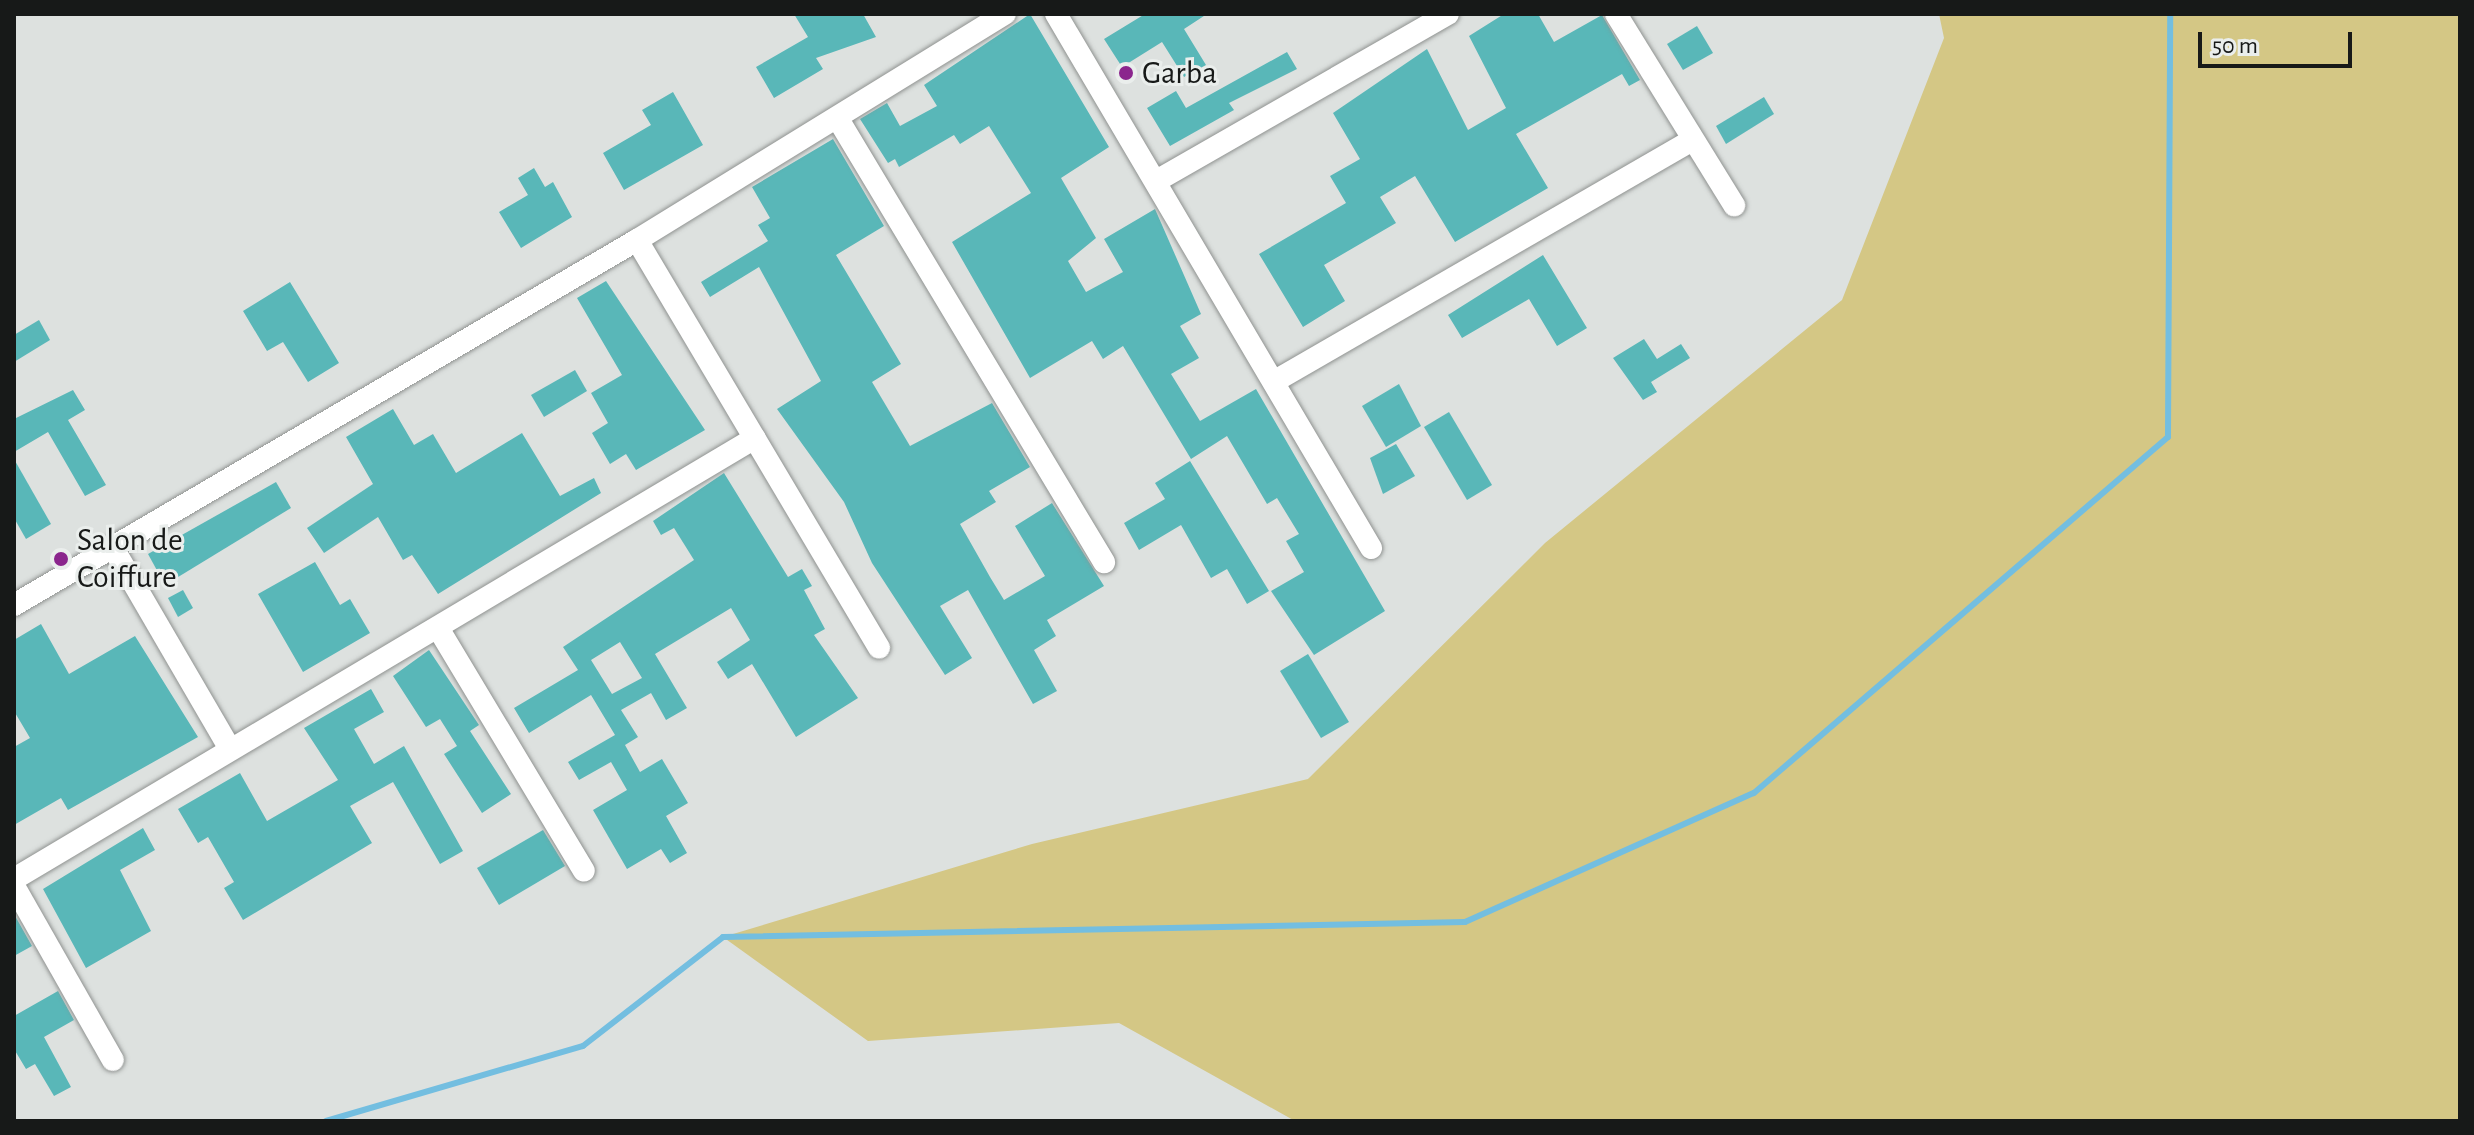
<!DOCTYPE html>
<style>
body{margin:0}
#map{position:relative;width:2474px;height:1135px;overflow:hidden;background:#dde1df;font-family:"Alegreya Sans",sans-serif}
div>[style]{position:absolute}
.green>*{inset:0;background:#d4c785}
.stream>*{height:6px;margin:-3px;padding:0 3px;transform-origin:3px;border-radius:3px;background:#73bee0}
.building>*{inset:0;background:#59b7b8}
.roads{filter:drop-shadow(0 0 2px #8f9290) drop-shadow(0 0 2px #8f9290)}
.minor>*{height:22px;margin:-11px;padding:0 11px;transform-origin:11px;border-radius:11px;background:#fff}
.dots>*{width:22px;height:22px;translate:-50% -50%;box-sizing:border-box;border:4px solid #eaeeec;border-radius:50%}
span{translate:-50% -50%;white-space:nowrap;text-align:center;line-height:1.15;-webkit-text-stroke:6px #eaeeec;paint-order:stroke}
.poi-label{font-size:32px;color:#171918}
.left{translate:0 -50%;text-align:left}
.frame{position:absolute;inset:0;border:16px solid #171918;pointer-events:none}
.scale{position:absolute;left:2198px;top:32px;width:154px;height:36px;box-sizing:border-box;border:4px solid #171918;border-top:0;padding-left:10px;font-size:24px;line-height:28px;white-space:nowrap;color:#171918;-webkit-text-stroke:6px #eaeeec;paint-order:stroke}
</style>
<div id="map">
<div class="green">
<i style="clip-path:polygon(1939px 14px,2460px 14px,2460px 1121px,1295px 1121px,1119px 1023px,868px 1041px,723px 937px,1032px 844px,1308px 779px,1545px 543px,1842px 300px,1944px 38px)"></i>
</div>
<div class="stream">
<i style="left:326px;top:1121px;width:268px;rotate:-16.3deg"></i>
<i style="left:583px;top:1046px;width:177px;rotate:-37.9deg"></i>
<i style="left:723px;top:937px;width:742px;rotate:-1.16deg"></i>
<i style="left:1465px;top:922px;width:316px;rotate:-24.1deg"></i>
<i style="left:1754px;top:793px;width:546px;rotate:-40.69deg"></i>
<i style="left:2168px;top:437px;width:423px;rotate:-89.7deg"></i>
</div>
<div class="building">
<i style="clip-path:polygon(794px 14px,863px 14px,876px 37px,816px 58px,823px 69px,774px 98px,756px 67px,808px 37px)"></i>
<i style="clip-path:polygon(1030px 14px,1109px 147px,1061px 178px,1096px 238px,1068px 261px,1086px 292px,1123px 272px,1104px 239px,1155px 209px,1201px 314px,1180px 326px,1199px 358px,1171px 374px,1200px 421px,1256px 389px,1385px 611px,1314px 655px,1271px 591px,1304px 572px,1286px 541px,1299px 534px,1277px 498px,1267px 504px,1227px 436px,1191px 459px,1123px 346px,1103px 359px,1092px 341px,1030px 378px,952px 242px,1031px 193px,989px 126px,960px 144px,954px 135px,899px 167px,895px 159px,888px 163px,860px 119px,887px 103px,900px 126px,937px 106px,924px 85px)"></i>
<i style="clip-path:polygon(1145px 14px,1207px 14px,1184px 29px,1206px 65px,1184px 77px,1162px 42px,1122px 67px,1104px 39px)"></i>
<i style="clip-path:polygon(1504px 14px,1538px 14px,1554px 42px,1602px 15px,1640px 80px,1629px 86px,1622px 74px,1516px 134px,1548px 188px,1455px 242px,1415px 176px,1380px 197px,1396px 223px,1324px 265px,1345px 301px,1303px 327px,1259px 254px,1346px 203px,1330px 176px,1360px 159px,1333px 113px,1427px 49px,1468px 130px,1506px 108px,1469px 36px)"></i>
<i style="clip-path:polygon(1697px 26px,1713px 53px,1683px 70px,1667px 44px)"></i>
<i style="clip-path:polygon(1287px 52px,1297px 69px,1229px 103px,1234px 110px,1170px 146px,1147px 108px,1176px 91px,1186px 108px)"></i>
<i style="clip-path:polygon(673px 92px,703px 145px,624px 190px,603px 153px,651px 125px,642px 110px)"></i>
<i style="clip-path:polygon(1764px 97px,1774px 114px,1726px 144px,1716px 126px)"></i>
<i style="clip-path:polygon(833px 139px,884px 226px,836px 255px,901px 364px,872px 382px,910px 446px,992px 403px,1030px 467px,989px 491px,996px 502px,960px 524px,990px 577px,1004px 600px,1045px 576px,1015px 526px,1052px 503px,1104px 586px,1047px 620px,1056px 636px,1034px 650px,1057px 691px,1033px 704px,968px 590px,940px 606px,972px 658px,945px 675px,872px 563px,844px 502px,777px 409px,821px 381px,759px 267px,710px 297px,701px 282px,768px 241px,758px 225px,770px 218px,752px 187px)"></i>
<i style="clip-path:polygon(534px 168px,545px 187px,553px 182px,572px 217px,521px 248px,499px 212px,528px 195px,518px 178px)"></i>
<i style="clip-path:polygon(1543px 255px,1587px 328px,1557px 346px,1529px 299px,1462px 338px,1448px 315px)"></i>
<i style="clip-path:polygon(606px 281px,705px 430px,636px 470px,626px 454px,610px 464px,592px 433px,608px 423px,591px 393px,622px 375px,577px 298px)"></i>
<i style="clip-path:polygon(290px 282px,339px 363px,308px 382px,283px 342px,267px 351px,243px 311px)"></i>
<i style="clip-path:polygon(39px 320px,50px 340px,14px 362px,14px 335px)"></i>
<i style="clip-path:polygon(1644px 339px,1657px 359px,1681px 344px,1690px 358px,1651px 382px,1657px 392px,1643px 400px,1613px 358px)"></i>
<i style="clip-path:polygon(575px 370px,587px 391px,544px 417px,531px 395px)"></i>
<i style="clip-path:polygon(1399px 384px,1421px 426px,1386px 447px,1362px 406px)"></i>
<i style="clip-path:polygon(73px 390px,85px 410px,68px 420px,106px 485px,85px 496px,48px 432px,14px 452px,14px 419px)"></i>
<i style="clip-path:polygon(393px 409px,414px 445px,433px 434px,456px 473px,522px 433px,560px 496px,594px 478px,601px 493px,438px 594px,412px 555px,403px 560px,378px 517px,324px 553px,307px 528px,373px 484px,346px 437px)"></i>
<i style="clip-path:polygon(1449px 412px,1492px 485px,1467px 500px,1424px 427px)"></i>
<i style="clip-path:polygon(1396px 444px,1415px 476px,1383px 494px,1370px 458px)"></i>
<i style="clip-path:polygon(14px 459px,51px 524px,26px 539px,14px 518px)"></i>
<i style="clip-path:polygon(1190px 461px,1269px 591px,1247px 604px,1227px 569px,1211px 578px,1181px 525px,1139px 550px,1124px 523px,1165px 499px,1155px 483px)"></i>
<i style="clip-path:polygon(evenodd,724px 473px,788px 577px,802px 569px,812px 586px,804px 590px,825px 629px,814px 635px,858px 698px,796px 737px,752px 664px,728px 679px,717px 662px,750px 640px,731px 608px,655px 654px,687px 708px,666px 720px,651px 693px,621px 710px,638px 737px,625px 745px,640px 772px,662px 759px,688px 803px,666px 816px,687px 853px,670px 863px,661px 849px,627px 869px,593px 810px,627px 790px,611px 762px,579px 780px,568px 762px,615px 735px,591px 695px,529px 733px,514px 708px,578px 670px,563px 647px,694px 560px,674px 528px,661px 535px,653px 521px,724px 473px,620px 642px,642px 678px,612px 694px,591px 660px,620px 642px)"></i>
<i style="clip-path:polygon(276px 482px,291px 508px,165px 585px,148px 554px)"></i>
<i style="clip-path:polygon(315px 562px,340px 605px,350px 599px,370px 633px,303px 672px,258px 594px)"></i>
<i style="clip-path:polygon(183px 590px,193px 608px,178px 617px,168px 598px)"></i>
<i style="clip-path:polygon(41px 624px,69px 674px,135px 636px,198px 737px,68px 810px,61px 798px,14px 825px,14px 747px,30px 738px,14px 711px,14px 640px)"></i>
<i style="clip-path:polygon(429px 650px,479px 725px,470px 731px,511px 794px,482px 813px,444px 754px,457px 746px,440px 719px,426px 727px,393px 676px)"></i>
<i style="clip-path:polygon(1308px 654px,1349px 722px,1321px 738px,1280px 671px)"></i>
<i style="clip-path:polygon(371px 689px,384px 712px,354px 729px,374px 764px,404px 746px,463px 851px,440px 864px,393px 782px,350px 806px,372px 843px,243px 920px,224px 888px,234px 882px,208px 837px,198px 843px,178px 809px,240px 773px,267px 821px,338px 780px,304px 728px)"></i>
<i style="clip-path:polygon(143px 828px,155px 850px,120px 870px,151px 931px,86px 968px,43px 889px)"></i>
<i style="clip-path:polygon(543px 830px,565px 866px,499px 905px,477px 868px)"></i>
<i style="clip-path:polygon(14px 914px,32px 946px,14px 956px)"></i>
<i style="clip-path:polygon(58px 991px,74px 1020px,44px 1037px,71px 1087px,54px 1096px,35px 1064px,26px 1069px,14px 1049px,14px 1016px)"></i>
</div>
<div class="roads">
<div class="minor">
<i style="left:1056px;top:14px;width:620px;rotate:59.46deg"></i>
<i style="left:1616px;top:14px;width:225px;rotate:58.3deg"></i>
<i style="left:838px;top:119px;width:517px;rotate:59.02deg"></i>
<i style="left:1158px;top:180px;width:334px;rotate:-29.8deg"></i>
<i style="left:637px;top:240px;width:474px;rotate:59.3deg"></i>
<i style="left:1275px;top:381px;width:482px;rotate:-30deg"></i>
<i style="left:113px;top:548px;width:233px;rotate:59.8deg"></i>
<i style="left:14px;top:605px;width:722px;rotate:-30.36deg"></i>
<i style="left:637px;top:240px;width:432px;rotate:-31.6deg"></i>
<i style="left:438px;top:628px;width:283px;rotate:59deg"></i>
<i style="left:14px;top:879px;width:862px;rotate:-30.76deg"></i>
<i style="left:14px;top:886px;width:200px;rotate:60.4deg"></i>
</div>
</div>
<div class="dots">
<i style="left:1126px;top:73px;background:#8b268d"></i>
<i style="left:61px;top:559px;background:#8b268d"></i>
</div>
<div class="poi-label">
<span class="left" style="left:1142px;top:73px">Garba</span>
<span class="left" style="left:77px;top:559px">Salon de<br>Coiffure</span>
</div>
<div class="frame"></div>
<div class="scale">50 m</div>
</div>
